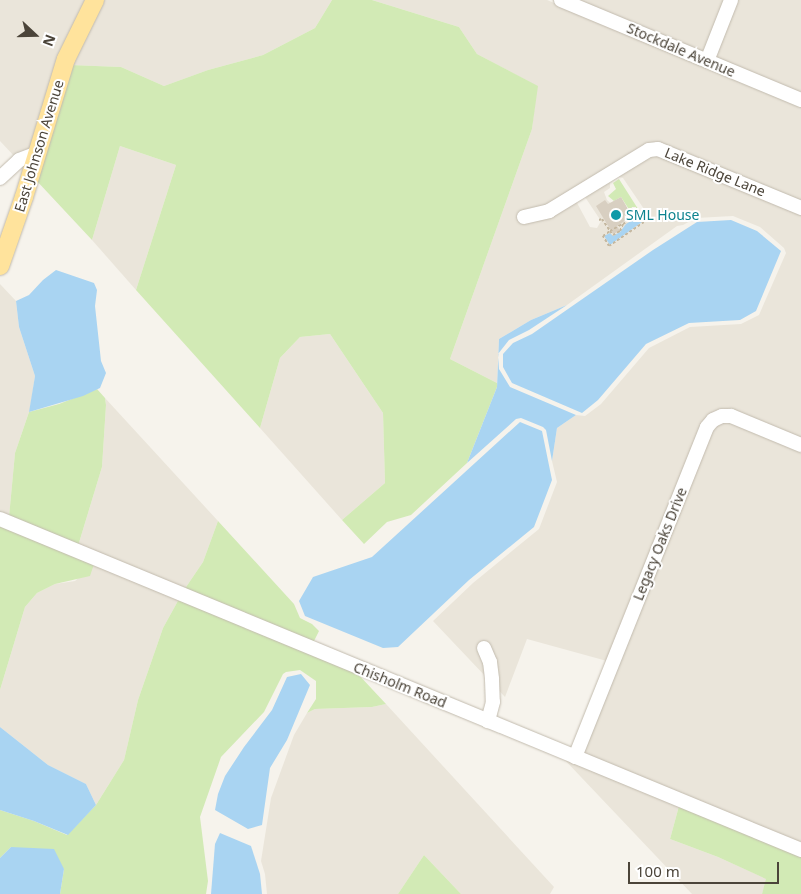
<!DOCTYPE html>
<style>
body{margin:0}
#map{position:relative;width:801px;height:894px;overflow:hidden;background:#f6f3ec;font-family:"Noto Sans",sans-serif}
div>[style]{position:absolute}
.residential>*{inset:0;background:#eae5da}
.green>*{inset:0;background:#d2eab5}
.water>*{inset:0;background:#a9d4f2}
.building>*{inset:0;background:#d8cfc1}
.path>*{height:2px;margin-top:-1px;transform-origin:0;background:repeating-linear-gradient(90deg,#c4b79f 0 2.5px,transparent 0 5px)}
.roads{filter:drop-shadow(0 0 1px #c2bbae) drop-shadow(0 0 1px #c2bbae)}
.minor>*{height:14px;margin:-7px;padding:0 7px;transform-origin:7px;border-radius:7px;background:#fff}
.major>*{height:18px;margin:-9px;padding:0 9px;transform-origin:9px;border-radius:9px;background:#ffe39c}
.dots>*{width:14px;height:14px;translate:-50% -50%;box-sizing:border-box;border:2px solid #fff;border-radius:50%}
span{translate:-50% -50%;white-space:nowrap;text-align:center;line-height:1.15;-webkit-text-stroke:4px #fff;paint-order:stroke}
.street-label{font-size:14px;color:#4b4439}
.culture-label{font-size:14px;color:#0d838f}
.left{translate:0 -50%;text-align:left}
.north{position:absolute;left:10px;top:10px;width:50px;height:50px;-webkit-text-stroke:4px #fff;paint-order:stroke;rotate:111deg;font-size:14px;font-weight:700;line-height:20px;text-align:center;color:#4b4439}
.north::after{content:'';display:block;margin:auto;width:18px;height:22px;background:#4b4439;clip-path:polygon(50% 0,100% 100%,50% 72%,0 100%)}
.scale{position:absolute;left:628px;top:862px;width:151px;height:22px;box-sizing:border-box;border:2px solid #4b4439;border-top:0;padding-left:6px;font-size:15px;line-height:18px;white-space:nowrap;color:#4b4439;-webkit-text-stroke:4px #fff;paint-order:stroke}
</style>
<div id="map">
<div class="residential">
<i style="clip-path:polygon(0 0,88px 0,32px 149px,15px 157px,0 141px)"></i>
<i style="clip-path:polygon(101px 0,332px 0,315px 28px,263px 55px,208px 70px,164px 86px,121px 67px,70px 65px)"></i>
<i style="clip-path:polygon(372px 0,547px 0,801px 105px,801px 202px,667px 147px,540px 209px,517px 213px,520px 223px,544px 219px,576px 201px,590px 227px,597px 228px,601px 221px,585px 197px,610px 180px,610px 188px,604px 192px,607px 200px,628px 218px,636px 220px,643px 215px,644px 209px,623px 178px,616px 176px,651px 155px,657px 155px,801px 213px,801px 439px,721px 411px,607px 661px,527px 639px,505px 697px,433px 621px,473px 583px,539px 529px,557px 482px,552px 461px,557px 428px,576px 415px,585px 416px,601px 404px,649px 348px,690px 327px,741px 324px,759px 315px,786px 253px,784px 248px,760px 227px,733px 216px,696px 218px,683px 225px,677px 226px,567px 305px,531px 320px,499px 339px,497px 383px,450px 359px,532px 129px,537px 86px,477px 54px,459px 27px)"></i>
<i style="clip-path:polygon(575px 0,725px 0,704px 54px)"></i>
<i style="clip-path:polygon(737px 0,801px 0,801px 94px,714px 58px)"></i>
<i style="clip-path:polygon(120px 146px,176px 165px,136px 290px,92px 240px)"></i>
<i style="clip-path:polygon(0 284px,16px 301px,19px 327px,35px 376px,30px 409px,15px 453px,9px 517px,0 514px)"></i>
<i style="clip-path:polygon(330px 334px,383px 413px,385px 483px,342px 520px,260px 428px,280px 358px,300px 337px)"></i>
<i style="clip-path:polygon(105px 398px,218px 521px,203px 562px,184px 590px,78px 546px,102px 467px,106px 405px)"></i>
<i style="clip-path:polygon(730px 421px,801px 451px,801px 845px,582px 755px,712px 430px,717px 424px)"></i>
<i style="clip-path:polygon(94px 564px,179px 599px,163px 628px,138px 700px,124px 760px,96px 805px,86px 784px,48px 765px,0 727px,0 690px,25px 607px,37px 593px,55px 584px,75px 581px)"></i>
<i style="clip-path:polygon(386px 704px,554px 887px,550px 894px,461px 894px,424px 855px,398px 894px,267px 894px,265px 874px,261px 861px,271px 798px,294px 735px,307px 713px,315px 709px,372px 707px)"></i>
<i style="clip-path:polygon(562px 757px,679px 806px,670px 839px,718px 857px,767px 879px,762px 894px,692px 894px)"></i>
</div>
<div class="green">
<i style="clip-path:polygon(332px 0,372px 0,459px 27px,477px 54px,538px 86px,532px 129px,450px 359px,497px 383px,497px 387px,467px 463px,411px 515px,387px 522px,364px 544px,342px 520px,385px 483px,383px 413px,330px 334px,300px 337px,280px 358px,260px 428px,136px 290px,176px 165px,120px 146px,92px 240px,35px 179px,70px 65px,121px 67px,164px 86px,208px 70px,263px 55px,315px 28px)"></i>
<i style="clip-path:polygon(619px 179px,640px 212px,636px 214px,636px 207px,632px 207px,630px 211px,621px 197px,614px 201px,608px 196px,616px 189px,613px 183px)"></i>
<i style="clip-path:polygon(97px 389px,105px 398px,106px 405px,102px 467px,78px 546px,9px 517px,15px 453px,29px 412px,59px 404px)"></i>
<i style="clip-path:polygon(218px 521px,294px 604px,300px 618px,312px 624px,319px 631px,313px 643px,184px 590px,203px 562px)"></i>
<i style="clip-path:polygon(0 525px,94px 564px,90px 576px,55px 584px,37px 593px,25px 607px,0 690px)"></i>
<i style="clip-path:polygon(179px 599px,357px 673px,386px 704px,372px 707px,315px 709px,307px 713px,316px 699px,316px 681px,300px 670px,286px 672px,283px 674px,264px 712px,221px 757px,200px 817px,208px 881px,206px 894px,60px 894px,64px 869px,11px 847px,0 858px,0 810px,34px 821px,67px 835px,96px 805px,124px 760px,138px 700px,163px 628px)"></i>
<i style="clip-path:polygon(679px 806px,801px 856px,801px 894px,762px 894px,766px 879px,718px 857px,670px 839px)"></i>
<i style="clip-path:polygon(424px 855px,461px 894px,398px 894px)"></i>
</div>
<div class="water">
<i style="clip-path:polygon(639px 216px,642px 222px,610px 245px,604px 236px,610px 233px,613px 236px,620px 232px,626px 224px)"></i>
<i style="clip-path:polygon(731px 220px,757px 231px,781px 251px,756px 311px,740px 320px,689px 323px,646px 344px,598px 400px,582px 413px,512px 383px,503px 367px,503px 354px,513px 343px,532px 334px,653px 250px,697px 222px)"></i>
<i style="clip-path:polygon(56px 270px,94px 283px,97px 290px,95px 306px,101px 361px,106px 373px,100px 388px,83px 396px,29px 412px,35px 376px,19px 327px,16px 301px,29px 295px,43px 280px)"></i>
<i style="clip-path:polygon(567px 305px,529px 330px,509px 340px,498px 354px,499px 369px,510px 387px,576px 415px,557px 428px,552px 461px,546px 430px,543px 427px,521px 418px,516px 419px,467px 463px,497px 387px,499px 339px,531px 320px)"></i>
<i style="clip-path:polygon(520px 422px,542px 431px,552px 480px,534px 527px,469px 580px,398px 647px,383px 648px,305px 616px,299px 601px,313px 577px,372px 557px)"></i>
<i style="clip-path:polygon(301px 674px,310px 685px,287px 740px,270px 768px,262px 825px,248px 829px,215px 810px,218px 794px,225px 776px,244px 747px,272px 710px,287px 677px)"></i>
<i style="clip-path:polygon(0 727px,48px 765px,86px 784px,96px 805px,68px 835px,34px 821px,0 810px)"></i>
<i style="clip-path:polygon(220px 833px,251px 846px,260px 874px,262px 894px,211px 894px,215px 844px)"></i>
<i style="clip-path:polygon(11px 847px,54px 849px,64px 869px,60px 894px,0 894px,0 858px)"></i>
</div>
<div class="building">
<i style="clip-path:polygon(621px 197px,632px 216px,617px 226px,620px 231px,613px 234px,596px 206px,605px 200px,608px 204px)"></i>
</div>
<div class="path">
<i style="left:639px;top:214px;width:9px;rotate:58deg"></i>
<i style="left:644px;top:222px;width:42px;rotate:145.6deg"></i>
<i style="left:609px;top:246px;width:12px;rotate:-121deg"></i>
<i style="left:603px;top:236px;width:9px;rotate:-36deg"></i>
<i style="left:610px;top:231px;width:5px;rotate:53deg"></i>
<i style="left:613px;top:235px;width:8px;rotate:-30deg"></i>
<i style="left:620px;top:231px;width:8px;rotate:-67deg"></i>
<i style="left:623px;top:224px;width:19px;rotate:-32deg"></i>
<i style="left:599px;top:220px;width:3px;rotate:-18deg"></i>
<i style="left:602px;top:219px;width:14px;rotate:56deg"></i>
<i style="left:610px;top:231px;width:14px;rotate:-30deg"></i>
</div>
<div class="roads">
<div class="minor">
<i style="left:561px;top:0;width:260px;rotate:22.6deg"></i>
<i style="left:707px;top:61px;width:66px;rotate:-68.5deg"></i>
<i style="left:0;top:178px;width:26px;rotate:-43deg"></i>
<i style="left:19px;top:160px;width:19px;rotate:-21deg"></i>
<i style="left:524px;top:217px;width:26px;rotate:-13deg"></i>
<i style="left:549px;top:211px;width:117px;rotate:-31.4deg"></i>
<i style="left:649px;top:150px;width:9px;rotate:-6deg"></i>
<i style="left:658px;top:149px;width:155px;rotate:22.4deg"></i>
<i style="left:0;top:519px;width:867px;rotate:22.45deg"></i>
<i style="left:484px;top:648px;width:15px;rotate:67deg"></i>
<i style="left:490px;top:662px;width:17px;rotate:83deg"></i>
<i style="left:492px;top:679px;width:23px;rotate:88deg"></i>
<i style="left:493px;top:702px;width:20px;rotate:105deg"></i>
<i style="left:575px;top:757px;width:355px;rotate:-68.2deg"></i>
<i style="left:707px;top:427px;width:9px;rotate:-49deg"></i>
<i style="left:713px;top:420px;width:10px;rotate:-24deg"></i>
<i style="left:722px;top:416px;width:9px"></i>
<i style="left:731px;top:416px;width:76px;rotate:22.5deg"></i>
</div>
<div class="major">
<i style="left:0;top:266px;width:73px;rotate:-70.8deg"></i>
<i style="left:24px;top:197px;width:144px;rotate:-73.1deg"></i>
<i style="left:66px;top:59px;width:66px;rotate:-63.8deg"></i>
</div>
</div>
<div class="dots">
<i style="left:616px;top:215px;background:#0f9aa8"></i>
</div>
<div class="street-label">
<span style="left:681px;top:50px;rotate:23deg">Stockdale Avenue</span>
<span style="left:39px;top:146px;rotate:-73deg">East Johnson Avenue</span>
<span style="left:715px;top:172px;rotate:22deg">Lake Ridge Lane</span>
<span style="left:660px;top:544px;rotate:-68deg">Legacy Oaks Drive</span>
<span style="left:400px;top:685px;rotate:22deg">Chisholm Road</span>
</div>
<div class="culture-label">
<span class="left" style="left:626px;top:215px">SML House</span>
</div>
<div class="north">N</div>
<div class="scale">100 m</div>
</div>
